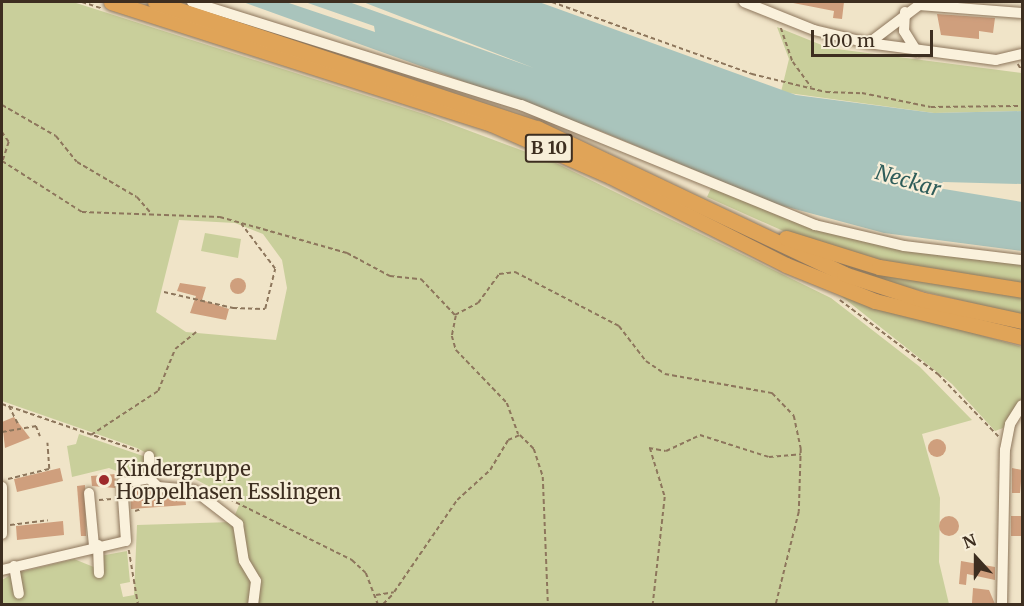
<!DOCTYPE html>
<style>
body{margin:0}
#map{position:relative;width:1024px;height:606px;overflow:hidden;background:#f0e4c8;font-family:Merriweather,serif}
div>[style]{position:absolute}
.green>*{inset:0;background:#c9cf9b}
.water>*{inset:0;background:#a9c4bc}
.building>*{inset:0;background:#cf9f7d}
.round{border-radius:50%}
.path>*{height:1.5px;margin-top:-0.75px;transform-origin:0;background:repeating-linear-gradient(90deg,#8d765c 0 4.5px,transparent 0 7.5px)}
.roads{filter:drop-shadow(0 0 2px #8d765c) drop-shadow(0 0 2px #8d765c)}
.minor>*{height:10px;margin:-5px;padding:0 5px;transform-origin:5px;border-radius:5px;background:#faf1dc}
.highway>*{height:15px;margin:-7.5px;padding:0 7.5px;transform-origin:7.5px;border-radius:7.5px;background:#e0a458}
.dots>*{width:16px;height:16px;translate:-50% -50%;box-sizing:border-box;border:3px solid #f7eed8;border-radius:50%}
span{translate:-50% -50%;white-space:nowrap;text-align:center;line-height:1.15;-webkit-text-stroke:4.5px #f7eed8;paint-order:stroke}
.shield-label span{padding:2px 4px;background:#f7eed8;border:2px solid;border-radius:4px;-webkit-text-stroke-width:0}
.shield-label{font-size:18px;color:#3d2e20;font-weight:700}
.poi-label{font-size:20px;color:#3d2e20}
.left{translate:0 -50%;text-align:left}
.water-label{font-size:21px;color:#2f5d5a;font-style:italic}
.frame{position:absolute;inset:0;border:3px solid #3d2e20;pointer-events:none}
.north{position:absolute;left:946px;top:528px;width:60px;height:60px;-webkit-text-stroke:4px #f7eed8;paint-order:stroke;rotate:339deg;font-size:16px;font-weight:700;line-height:24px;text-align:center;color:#3d2e20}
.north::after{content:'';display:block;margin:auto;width:21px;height:27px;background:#3d2e20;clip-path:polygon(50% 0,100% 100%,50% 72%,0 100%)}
.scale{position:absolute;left:811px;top:30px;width:122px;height:27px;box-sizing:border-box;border:3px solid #3d2e20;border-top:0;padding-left:8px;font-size:18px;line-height:21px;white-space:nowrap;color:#3d2e20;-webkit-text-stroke:4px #f7eed8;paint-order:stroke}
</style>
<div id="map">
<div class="green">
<i style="clip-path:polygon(evenodd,2px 2px,73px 2px,427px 115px,556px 163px,831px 298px,920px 367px,972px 420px,922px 434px,940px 498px,939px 562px,949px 604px,2px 604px,2px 580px,12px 574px,74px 559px,101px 570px,100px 556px,127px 551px,130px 582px,120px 584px,123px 597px,134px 595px,137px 525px,232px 522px,240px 503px,137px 448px,2px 401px,2px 2px,179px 220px,235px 223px,263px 234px,282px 260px,287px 288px,276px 340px,186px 332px,156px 312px,179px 220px)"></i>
<i style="clip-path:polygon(777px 27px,829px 48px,1022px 73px,1022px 111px,934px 113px,781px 92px,789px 59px)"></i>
<i style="clip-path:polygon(712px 186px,806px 225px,1022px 263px,1022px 285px,918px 270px,808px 242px,707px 197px)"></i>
<i style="clip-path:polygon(205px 233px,241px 239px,238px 258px,201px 251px)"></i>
<i style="clip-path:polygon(817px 255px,1022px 295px,1022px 315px,880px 281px)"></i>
<i style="clip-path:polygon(840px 295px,1022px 347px,1022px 398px,1003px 428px,995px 431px,952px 384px)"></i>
<i style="clip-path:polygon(79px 434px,146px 457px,146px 474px,120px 479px,119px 472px,109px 468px,72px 477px,67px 446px,76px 444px)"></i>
</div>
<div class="water">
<i style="clip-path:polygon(243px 2px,286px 2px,375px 32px,374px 26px,305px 2px,349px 2px,534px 68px,363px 2px,539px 2px,796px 95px,934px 113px,1022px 111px,1022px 184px,943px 182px,938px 188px,1022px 202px,1022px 251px,884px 233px,776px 204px,598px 130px)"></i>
</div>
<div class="building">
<i style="clip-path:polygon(788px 2px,844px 2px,842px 19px,833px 18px,834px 11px)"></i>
<i style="clip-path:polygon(937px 14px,995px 18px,993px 33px,979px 31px,979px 39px,941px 35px)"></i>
<i class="round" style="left:230px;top:278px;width:16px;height:16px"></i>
<i style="clip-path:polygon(180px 283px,206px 287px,202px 300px,229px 309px,226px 320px,190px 313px,196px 296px,177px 291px)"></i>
<i style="clip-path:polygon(14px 417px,30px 438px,5px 448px,2px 422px)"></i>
<i class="round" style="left:928px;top:439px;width:18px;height:18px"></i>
<i style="clip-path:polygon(60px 468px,63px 481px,17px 492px,14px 479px)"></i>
<i style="clip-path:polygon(1012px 468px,1022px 470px,1020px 493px,1012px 493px)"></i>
<i style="clip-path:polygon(116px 474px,115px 488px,92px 486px,91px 476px)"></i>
<i style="clip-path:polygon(85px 485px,86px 536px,81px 536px,77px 486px)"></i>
<i style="clip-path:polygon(146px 486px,157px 494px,185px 497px,186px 505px,131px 509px,130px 489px)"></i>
<i style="clip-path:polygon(1011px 516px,1023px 516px,1022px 536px,1011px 536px)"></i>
<i class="round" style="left:939px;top:516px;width:20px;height:20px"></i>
<i style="clip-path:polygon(63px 521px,64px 535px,17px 540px,16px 526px)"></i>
<i style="clip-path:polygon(961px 561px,995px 567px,995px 580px,967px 574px,966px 585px,959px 584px)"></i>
<i style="clip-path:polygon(973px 588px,989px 590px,995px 604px,972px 603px)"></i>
</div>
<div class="path">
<i style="left:82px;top:2px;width:20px;rotate:18deg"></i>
<i style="left:552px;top:2px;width:213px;rotate:19.8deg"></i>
<i style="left:752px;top:74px;width:76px;rotate:13.7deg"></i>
<i style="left:826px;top:92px;width:36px;rotate:2deg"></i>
<i style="left:862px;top:93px;width:70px;rotate:11.5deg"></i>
<i style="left:931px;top:107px;width:91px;rotate:-0.6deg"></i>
<i style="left:781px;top:28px;width:36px;rotate:71deg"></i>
<i style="left:793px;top:62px;width:31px;rotate:54deg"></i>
<i style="left:1018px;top:64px;width:8px;rotate:60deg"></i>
<i style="left:2px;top:105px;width:62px;rotate:29.9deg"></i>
<i style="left:56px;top:136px;width:33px;rotate:51deg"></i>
<i style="left:77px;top:162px;width:69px;rotate:30.3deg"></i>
<i style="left:137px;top:197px;width:20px;rotate:49deg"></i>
<i style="left:1022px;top:105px;width:11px;rotate:-90deg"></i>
<i style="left:2px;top:132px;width:12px;rotate:55deg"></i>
<i style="left:9px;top:142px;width:22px;rotate:108deg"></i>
<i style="left:2px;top:161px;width:95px;rotate:32.5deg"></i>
<i style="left:82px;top:212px;width:138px;rotate:2.1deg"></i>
<i style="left:220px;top:217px;width:132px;rotate:15.8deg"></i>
<i style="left:347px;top:253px;width:49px;rotate:28.1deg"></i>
<i style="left:390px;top:276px;width:31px;rotate:6deg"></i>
<i style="left:421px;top:279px;width:50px;rotate:46.6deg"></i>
<i style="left:455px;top:315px;width:26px;rotate:-28deg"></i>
<i style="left:478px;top:303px;width:36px;rotate:-54deg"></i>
<i style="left:499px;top:274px;width:16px;rotate:-7deg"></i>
<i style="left:515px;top:272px;width:117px;rotate:27.4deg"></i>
<i style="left:619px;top:326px;width:44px;rotate:52.4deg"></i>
<i style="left:646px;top:361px;width:23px;rotate:34deg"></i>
<i style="left:665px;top:374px;width:109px;rotate:10.1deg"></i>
<i style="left:772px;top:393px;width:32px;rotate:46deg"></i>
<i style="left:794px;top:416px;width:34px;rotate:78deg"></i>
<i style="left:801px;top:449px;width:63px;rotate:91.8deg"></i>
<i style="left:799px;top:512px;width:95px;rotate:104deg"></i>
<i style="left:164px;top:292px;width:71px;rotate:13.1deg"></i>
<i style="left:233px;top:308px;width:32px;rotate:2deg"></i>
<i style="left:265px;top:309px;width:41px;rotate:-76deg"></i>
<i style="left:275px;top:269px;width:56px;rotate:-127.1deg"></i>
<i style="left:840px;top:300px;width:123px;rotate:37.1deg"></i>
<i style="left:938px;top:374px;width:88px;rotate:45.9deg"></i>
<i style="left:456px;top:316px;width:20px;rotate:101deg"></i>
<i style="left:452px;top:336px;width:15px;rotate:74deg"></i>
<i style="left:456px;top:350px;width:74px;rotate:46.1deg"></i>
<i style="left:507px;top:403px;width:33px;rotate:70deg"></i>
<i style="left:2px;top:404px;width:145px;rotate:18.9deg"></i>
<i style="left:9px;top:406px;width:20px;rotate:63deg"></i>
<i style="left:2px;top:432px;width:35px;rotate:-10deg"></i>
<i style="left:36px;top:426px;width:11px;rotate:68deg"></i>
<i style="left:91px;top:435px;width:80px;rotate:-33.3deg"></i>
<i style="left:158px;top:391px;width:45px;rotate:-68deg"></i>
<i style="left:175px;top:349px;width:27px;rotate:-39deg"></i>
<i style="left:649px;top:448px;width:17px;rotate:10deg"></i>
<i style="left:666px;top:451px;width:38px;rotate:-25deg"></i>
<i style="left:700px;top:435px;width:72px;rotate:17.7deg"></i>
<i style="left:769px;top:457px;width:32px;rotate:-5deg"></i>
<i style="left:650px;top:448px;width:51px;rotate:73deg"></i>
<i style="left:665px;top:497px;width:108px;rotate:96.4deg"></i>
<i style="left:159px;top:462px;width:38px;rotate:29deg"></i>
<i style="left:8px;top:479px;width:42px;rotate:-13.7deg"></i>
<i style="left:49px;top:469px;width:26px;rotate:-94deg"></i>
<i style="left:209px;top:489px;width:160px;rotate:26.4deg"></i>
<i style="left:352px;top:560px;width:19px;rotate:43deg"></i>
<i style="left:366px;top:573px;width:33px;rotate:69deg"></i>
<i style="left:99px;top:500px;width:13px;rotate:-4deg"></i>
<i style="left:135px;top:511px;width:6px;rotate:-18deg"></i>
<i style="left:10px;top:525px;width:38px;rotate:-7deg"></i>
<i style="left:129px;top:550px;width:55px;rotate:80.5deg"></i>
<i style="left:376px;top:595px;width:18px;rotate:-9deg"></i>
<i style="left:394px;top:592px;width:112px;rotate:-55.6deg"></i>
<i style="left:457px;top:500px;width:45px;rotate:-42.3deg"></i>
<i style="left:490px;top:470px;width:35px;rotate:-59deg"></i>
<i style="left:508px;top:440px;width:13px;rotate:-23deg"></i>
<i style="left:520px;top:435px;width:20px;rotate:45deg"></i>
<i style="left:534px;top:449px;width:29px;rotate:72deg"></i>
<i style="left:543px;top:477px;width:127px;rotate:87.7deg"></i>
<i style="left:383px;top:604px;width:14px;rotate:-45deg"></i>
</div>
<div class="roads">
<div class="minor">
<i style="left:192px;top:2px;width:345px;rotate:17.4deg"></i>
<i style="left:521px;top:105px;width:318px;rotate:22.2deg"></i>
<i style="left:815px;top:225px;width:91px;rotate:13.3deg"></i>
<i style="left:904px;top:246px;width:119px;rotate:6.8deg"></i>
<i style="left:744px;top:2px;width:75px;rotate:21.8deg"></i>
<i style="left:814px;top:30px;width:56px;rotate:13.5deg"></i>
<i style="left:868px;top:43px;width:129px;rotate:7.6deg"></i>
<i style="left:996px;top:60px;width:27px;rotate:-13deg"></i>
<i style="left:905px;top:12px;width:19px;rotate:93deg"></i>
<i style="left:904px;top:31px;width:25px;rotate:58deg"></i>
<i style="left:869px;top:43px;width:63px;rotate:-37.2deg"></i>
<i style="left:919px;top:5px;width:103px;rotate:4.4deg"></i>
<i style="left:149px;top:478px;width:13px;rotate:45deg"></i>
<i style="left:158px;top:487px;width:36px;rotate:5deg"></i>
<i style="left:194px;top:490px;width:56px;rotate:37.7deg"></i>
<i style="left:238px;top:524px;width:37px;rotate:81deg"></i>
<i style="left:244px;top:561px;width:23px;rotate:59deg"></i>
<i style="left:256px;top:581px;width:23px;rotate:97deg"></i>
<i style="left:2px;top:487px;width:47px;rotate:90deg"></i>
<i style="left:89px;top:493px;width:53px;rotate:84.6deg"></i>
<i style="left:98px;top:545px;width:28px;rotate:88deg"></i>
<i style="left:14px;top:566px;width:28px;rotate:80deg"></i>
<i style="left:2px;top:570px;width:127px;rotate:-13.2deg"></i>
<i style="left:126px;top:541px;width:58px;rotate:-93.9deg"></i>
<i style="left:122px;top:483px;width:27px;rotate:-10deg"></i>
<i style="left:149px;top:478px;width:22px;rotate:-90deg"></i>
<i style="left:1002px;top:604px;width:154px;rotate:-88.9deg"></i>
<i style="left:1005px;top:450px;width:26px;rotate:-79deg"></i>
<i style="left:1010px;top:424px;width:22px;rotate:-58deg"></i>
</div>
<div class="highway">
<i style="left:111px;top:2px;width:399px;rotate:17.8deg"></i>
<i style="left:491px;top:124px;width:130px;rotate:23.6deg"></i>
<i style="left:610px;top:176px;width:197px;rotate:26.8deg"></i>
<i style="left:786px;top:265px;width:96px;rotate:22deg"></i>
<i style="left:875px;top:301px;width:151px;rotate:13.8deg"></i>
<i style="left:155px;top:2px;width:402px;rotate:18.3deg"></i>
<i style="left:537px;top:128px;width:340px;rotate:25.4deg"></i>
<i style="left:844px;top:274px;width:80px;rotate:18.2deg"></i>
<i style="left:920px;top:299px;width:104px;rotate:12.2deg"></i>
<i style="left:786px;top:238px;width:97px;rotate:17.3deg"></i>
<i style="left:879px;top:267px;width:145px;rotate:9.1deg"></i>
</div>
</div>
<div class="dots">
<i style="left:104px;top:480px;background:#9e2a2b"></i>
</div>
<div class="shield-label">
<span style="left:549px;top:148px">B 10</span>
</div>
<div class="poi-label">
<span class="left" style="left:116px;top:480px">Kindergruppe<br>Hoppelhasen Esslingen</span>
</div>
<div class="water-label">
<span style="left:908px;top:181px;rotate:16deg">Neckar</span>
</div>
<div class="frame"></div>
<div class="north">N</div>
<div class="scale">100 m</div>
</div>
